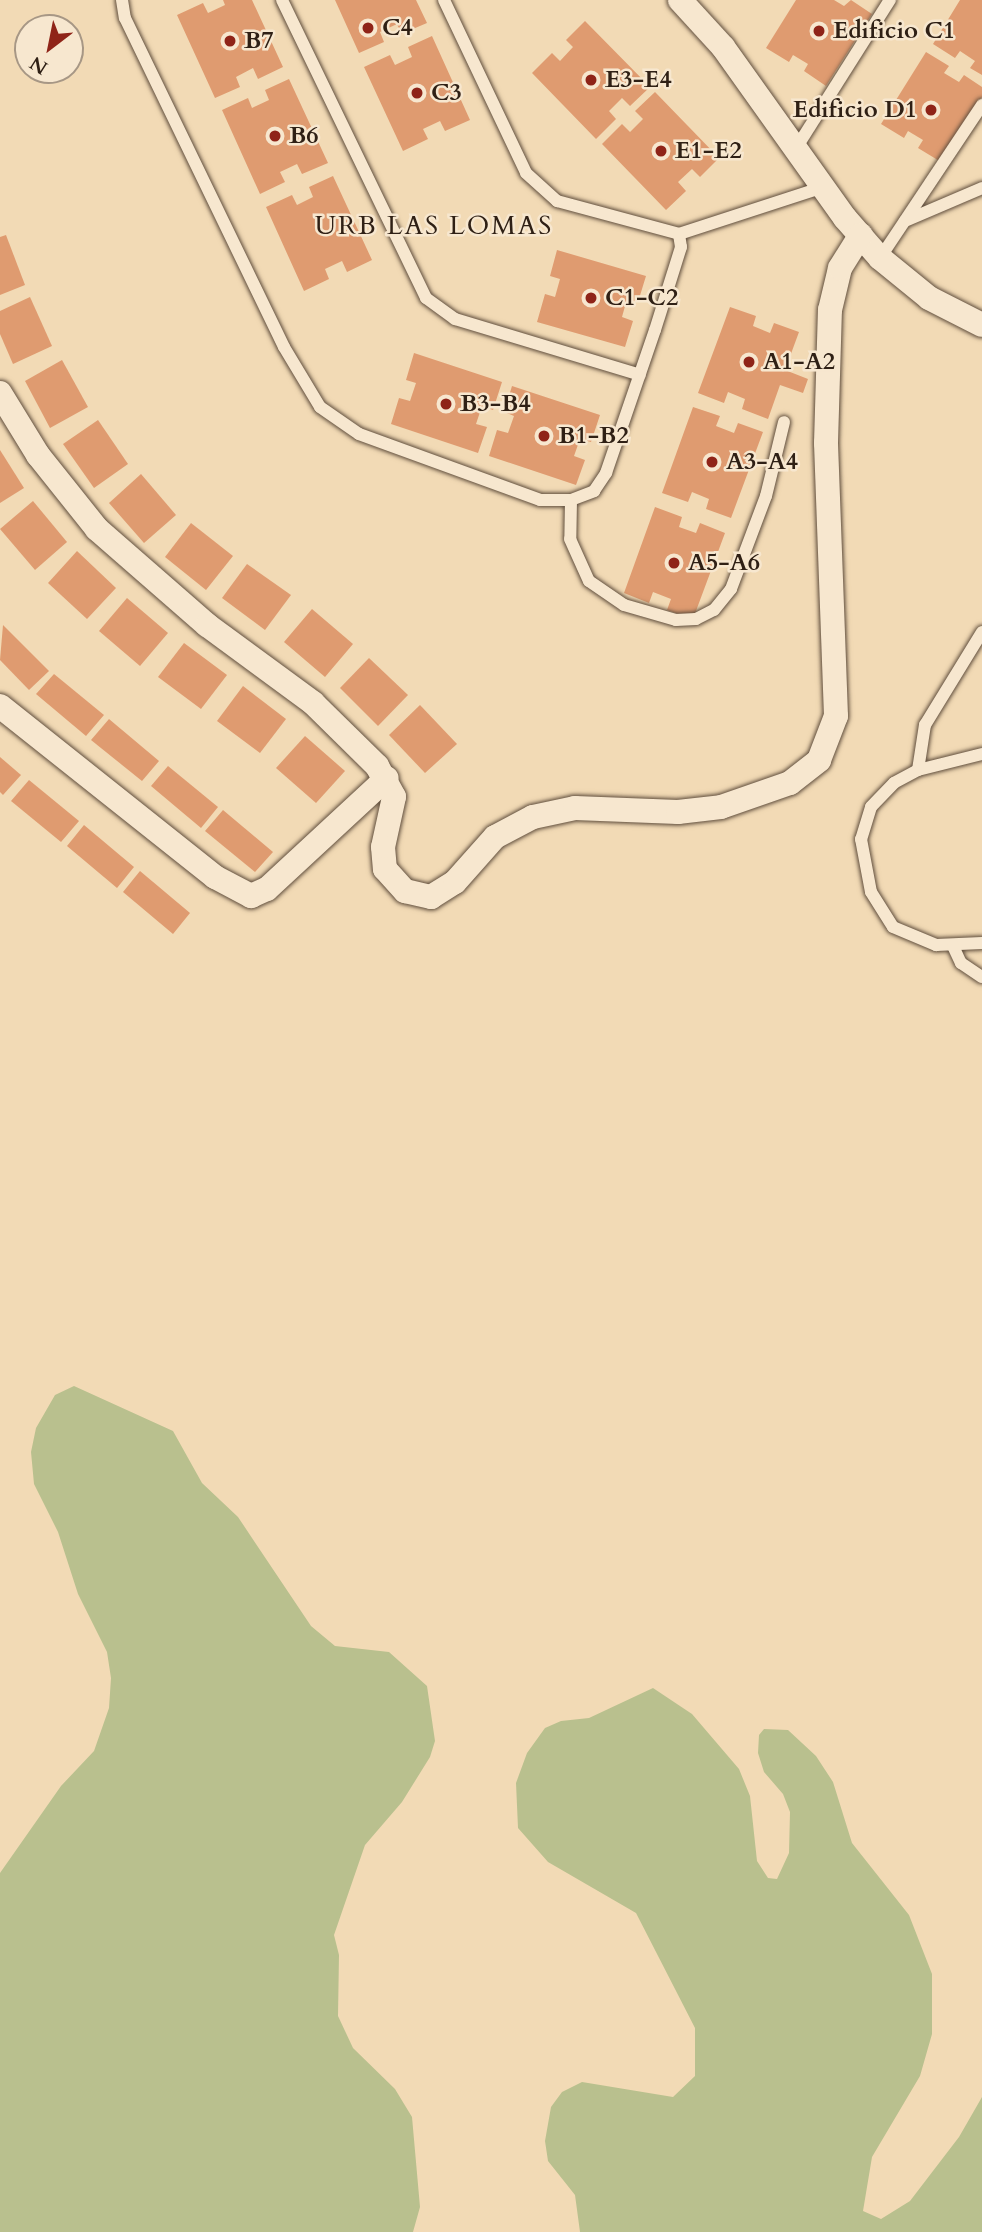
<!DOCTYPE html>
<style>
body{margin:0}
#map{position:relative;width:982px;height:2232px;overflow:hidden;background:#f2dab5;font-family:Cardo,serif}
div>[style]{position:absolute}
.green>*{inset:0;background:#b9c08e}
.building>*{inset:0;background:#df9b70}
.roads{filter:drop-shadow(0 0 2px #604e3d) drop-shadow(0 0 2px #604e3d)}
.service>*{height:12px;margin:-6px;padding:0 6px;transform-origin:6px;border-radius:6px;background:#f7e7cf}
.minor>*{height:24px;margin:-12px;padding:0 12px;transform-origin:12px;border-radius:12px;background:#f7e7cf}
.dots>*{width:19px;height:19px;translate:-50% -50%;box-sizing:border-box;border:4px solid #f7e7cf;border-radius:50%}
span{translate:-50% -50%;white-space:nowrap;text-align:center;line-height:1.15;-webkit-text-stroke:5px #f7e7cf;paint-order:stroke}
.poi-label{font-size:24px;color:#2f2015;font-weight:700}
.left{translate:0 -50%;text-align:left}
.right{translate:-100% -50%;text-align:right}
.neighbourhood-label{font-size:26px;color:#2f2015;letter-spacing:2px}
.north{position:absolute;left:14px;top:14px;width:70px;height:70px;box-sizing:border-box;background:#f7e7cf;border:2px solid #a79785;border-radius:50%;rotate:212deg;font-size:19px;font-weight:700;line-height:28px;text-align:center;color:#2f2015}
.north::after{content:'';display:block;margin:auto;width:24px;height:32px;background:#8f2418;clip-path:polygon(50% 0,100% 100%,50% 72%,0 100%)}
</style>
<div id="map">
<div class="green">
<i style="clip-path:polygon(74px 1386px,173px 1431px,202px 1483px,238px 1517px,311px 1626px,335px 1646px,389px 1652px,427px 1686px,435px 1741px,430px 1757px,402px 1802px,365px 1845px,334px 1935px,339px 1955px,338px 2016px,353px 2048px,395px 2089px,412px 2117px,420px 2207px,413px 2232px,0 2232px,0 1873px,61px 1786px,94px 1751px,109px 1708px,111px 1678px,107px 1652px,78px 1594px,58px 1532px,34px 1484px,31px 1452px,36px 1428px,55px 1395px)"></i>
<i style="clip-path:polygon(653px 1688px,692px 1714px,739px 1769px,750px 1796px,757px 1861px,768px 1878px,777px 1879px,789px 1853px,790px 1812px,783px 1794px,764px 1772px,758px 1753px,759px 1735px,764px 1729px,788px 1730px,816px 1756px,833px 1782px,852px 1843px,909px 1915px,932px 1974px,932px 2034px,920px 2076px,872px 2157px,863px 2211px,881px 2219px,910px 2201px,959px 2137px,982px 2097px,982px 2232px,580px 2232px,575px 2195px,548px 2161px,545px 2141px,551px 2107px,562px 2092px,582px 2082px,673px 2097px,695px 2076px,695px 2028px,636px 1913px,548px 1862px,518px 1828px,516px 1783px,527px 1753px,545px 1728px,561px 1721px,589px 1718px)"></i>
</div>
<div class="building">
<i style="clip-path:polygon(223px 0,252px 0,283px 67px,258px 79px,253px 68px,236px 77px,240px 87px,215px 98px,177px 15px,203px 3px,208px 13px,225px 5px)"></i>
<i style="clip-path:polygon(335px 0,416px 0,427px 23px,401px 34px,397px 24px,380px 32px,384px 42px,359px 53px)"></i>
<i style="clip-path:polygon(796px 0,834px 0,844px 6px,851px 0,872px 14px,826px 86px,804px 71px,808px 64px,793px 55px,789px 62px,766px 48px)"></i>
<i style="clip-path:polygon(960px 0,982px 0,982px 75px,970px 68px,975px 61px,960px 51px,955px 58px,933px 44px)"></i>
<i style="clip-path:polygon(585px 21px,650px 87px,630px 106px,622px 98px,609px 111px,616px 119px,596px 139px,532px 73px,552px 53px,560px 61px,573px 47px,566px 40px)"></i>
<i style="clip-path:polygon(432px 36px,470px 120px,445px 131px,440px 121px,423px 129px,428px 139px,403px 151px,364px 67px,390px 55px,395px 65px,412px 57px,408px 47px)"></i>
<i style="clip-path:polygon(926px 52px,949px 66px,944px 73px,959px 82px,964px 75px,982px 87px,982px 97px,941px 162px,918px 148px,923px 140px,908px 131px,904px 138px,881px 124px)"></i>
<i style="clip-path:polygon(289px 79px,328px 163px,302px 174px,297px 164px,280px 172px,285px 182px,260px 194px,222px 110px,248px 98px,252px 108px,269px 100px,265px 90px)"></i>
<i style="clip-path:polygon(655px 92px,719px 158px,700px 177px,692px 169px,678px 182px,686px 191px,666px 210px,602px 144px,622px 124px,630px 132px,643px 119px,635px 111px)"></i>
<i style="clip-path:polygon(333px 176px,372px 260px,347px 272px,342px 261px,325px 269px,329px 279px,304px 291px,266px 207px,292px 195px,297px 205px,313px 197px,309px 187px)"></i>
<i style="clip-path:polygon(6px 235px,25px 285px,0 295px,0 237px)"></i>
<i style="clip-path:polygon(557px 250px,646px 276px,638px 302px,627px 299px,622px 317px,633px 321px,625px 347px,537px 322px,545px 294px,555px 297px,560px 279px,550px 276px)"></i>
<i style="clip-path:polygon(30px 297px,52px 346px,13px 364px,0 334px,0 311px)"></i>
<i style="clip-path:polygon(730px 307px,756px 316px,753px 326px,770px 333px,774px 323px,799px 332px,785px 370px,808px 379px,803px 393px,780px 385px,768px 419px,742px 409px,745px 399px,728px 392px,724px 403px,698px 393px)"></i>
<i style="clip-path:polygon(414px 353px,502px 382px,493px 410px,482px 406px,476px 424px,487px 427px,478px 453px,391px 424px,399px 398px,410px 401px,416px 383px,406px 380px)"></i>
<i style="clip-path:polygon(62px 360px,88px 407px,50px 428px,25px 381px)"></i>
<i style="clip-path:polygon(512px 386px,600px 415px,591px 442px,580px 439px,574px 456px,585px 460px,576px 485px,489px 456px,497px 430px,508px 433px,514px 416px,504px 412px)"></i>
<i style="clip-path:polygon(693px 407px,720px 416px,716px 426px,734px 433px,738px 423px,763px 432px,731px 518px,706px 509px,709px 499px,692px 492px,688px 502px,662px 493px)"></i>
<i style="clip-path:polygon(98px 420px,128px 464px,94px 488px,63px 444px)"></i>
<i style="clip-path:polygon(0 450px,24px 488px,0 503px)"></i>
<i style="clip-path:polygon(141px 474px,176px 515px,144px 543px,109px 503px)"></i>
<i style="clip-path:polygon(33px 501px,67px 542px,35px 570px,0 529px)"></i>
<i style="clip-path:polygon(655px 507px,682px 517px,679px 527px,696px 533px,700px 523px,725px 533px,693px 619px,667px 610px,671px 599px,653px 592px,649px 603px,624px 593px)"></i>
<i style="clip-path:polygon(191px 523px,233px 556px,206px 590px,165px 557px)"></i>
<i style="clip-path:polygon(77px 551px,116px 588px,87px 619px,48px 583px)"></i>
<i style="clip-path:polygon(247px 564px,291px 595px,265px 630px,222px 598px)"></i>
<i style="clip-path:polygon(127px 598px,168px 633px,140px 666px,99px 631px)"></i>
<i style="clip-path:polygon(312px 609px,353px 644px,325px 677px,284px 642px)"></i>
<i style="clip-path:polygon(3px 625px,49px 671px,29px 690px,0 660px)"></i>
<i style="clip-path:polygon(184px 643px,227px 675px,201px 709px,158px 677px)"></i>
<i style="clip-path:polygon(369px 658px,408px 695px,378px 726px,340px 688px)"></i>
<i style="clip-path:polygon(54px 674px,104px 715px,86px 736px,36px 694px)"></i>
<i style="clip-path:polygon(243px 686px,286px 719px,260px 753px,217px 721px)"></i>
<i style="clip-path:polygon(420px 705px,457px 744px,425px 773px,389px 735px)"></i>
<i style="clip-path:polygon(109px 719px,159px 761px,142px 781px,91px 740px)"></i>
<i style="clip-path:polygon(305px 736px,345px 771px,316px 803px,276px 768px)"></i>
<i style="clip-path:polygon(0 757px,21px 775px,3px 795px,0 792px)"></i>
<i style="clip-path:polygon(168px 766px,218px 807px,201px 828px,151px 786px)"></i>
<i style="clip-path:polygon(29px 780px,79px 821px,61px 842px,11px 801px)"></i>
<i style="clip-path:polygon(223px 810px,273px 852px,255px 872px,205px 831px)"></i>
<i style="clip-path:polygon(84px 825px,134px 867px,117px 888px,67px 846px)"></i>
<i style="clip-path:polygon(140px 871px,190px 913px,173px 934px,123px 892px)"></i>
</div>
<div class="roads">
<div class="service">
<i style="left:122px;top:0;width:18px;rotate:81deg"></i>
<i style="left:125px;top:18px;width:365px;rotate:64.2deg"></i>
<i style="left:284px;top:347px;width:70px;rotate:59deg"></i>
<i style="left:320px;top:407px;width:47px;rotate:34.7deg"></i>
<i style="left:359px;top:434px;width:193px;rotate:20deg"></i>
<i style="left:540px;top:500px;width:31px"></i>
<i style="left:571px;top:500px;width:25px;rotate:-21deg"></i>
<i style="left:594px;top:491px;width:22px;rotate:-56deg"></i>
<i style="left:606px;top:473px;width:151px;rotate:-71.1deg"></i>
<i style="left:655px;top:330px;width:87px;rotate:-72.6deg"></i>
<i style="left:681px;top:247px;width:13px;rotate:-99deg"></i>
<i style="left:282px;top:0;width:331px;rotate:64.2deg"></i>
<i style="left:426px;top:298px;width:36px;rotate:36deg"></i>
<i style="left:455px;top:319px;width:193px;rotate:16.8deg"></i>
<i style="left:444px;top:0;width:191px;rotate:64.6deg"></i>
<i style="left:526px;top:173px;width:42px;rotate:42.1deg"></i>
<i style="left:557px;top:201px;width:126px;rotate:15.1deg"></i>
<i style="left:679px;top:234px;width:152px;rotate:-18deg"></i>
<i style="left:795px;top:150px;width:178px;rotate:-57.7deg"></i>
<i style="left:905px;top:221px;width:84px;rotate:-23.2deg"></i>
<i style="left:880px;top:258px;width:184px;rotate:-56.3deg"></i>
<i style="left:571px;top:500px;width:39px;rotate:91deg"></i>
<i style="left:570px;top:539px;width:46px;rotate:65.7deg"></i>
<i style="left:589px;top:581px;width:42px;rotate:34.4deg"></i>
<i style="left:624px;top:605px;width:54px;rotate:16.1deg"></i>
<i style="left:676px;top:620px;width:20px;rotate:-3deg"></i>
<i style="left:696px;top:619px;width:20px;rotate:-27deg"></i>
<i style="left:714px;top:610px;width:27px;rotate:-51deg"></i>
<i style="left:731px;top:589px;width:99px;rotate:-69.4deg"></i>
<i style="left:766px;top:496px;width:76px;rotate:-76.3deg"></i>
<i style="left:982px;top:754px;width:66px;rotate:166deg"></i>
<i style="left:918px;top:770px;width:27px;rotate:152deg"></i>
<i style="left:894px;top:783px;width:33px;rotate:134deg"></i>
<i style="left:871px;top:807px;width:34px;rotate:107deg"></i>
<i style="left:861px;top:839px;width:54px;rotate:79.3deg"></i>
<i style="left:871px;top:892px;width:41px;rotate:57.8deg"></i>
<i style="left:893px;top:927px;width:47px;rotate:22.7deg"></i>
<i style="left:936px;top:945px;width:46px;rotate:-2.5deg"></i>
<i style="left:918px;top:770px;width:46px;rotate:-81.2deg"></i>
<i style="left:925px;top:725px;width:109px;rotate:-58.5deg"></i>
<i style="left:953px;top:946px;width:19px;rotate:65deg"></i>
<i style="left:961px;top:963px;width:25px;rotate:34deg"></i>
</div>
<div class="minor">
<i style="left:680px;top:0;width:64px;rotate:47.5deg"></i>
<i style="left:723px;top:47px;width:210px;rotate:54.5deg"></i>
<i style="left:845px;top:218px;width:53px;rotate:48.8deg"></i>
<i style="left:880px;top:258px;width:63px;rotate:39.2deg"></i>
<i style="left:929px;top:298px;width:59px;rotate:27deg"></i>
<i style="left:0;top:393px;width:73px;rotate:58.5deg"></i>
<i style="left:38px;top:455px;width:95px;rotate:51.4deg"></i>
<i style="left:97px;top:529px;width:146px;rotate:41.1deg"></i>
<i style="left:207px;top:625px;width:132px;rotate:36.3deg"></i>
<i style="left:313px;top:703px;width:90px;rotate:44.5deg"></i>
<i style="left:377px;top:766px;width:35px;rotate:61deg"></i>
<i style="left:394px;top:797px;width:51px;rotate:102.4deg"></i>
<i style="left:383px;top:847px;width:22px;rotate:85deg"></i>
<i style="left:385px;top:869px;width:30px;rotate:48deg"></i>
<i style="left:405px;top:891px;width:27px;rotate:13deg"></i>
<i style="left:431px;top:897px;width:28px;rotate:-32deg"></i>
<i style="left:455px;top:882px;width:60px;rotate:-48.4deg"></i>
<i style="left:495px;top:837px;width:43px;rotate:-27.8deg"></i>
<i style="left:533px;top:817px;width:43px;rotate:-12.1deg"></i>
<i style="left:575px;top:808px;width:103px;rotate:2.2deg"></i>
<i style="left:678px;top:812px;width:43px;rotate:-6.6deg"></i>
<i style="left:721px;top:807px;width:73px;rotate:-19.2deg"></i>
<i style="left:790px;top:783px;width:37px;rotate:-38deg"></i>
<i style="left:819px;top:760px;width:47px;rotate:-68.9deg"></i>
<i style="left:836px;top:716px;width:273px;rotate:-92.1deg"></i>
<i style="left:826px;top:443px;width:133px;rotate:-88.3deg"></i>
<i style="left:830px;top:310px;width:43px;rotate:-76.6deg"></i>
<i style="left:840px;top:268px;width:39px;rotate:-58deg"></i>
<i style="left:0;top:706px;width:275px;rotate:38.5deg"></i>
<i style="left:215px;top:877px;width:41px;rotate:27.8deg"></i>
<i style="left:251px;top:896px;width:17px;rotate:-24deg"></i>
<i style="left:267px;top:889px;width:163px;rotate:-42.8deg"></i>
</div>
</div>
<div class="dots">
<i style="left:368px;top:28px;background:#8f2418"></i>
<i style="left:819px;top:31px;background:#8f2418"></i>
<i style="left:230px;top:41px;background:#8f2418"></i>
<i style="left:591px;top:80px;background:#8f2418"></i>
<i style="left:417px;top:93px;background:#8f2418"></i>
<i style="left:931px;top:110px;background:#8f2418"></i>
<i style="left:275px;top:136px;background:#8f2418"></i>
<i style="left:661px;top:151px;background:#8f2418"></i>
<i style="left:591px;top:298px;background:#8f2418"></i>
<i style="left:749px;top:362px;background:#8f2418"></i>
<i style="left:446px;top:404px;background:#8f2418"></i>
<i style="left:544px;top:436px;background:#8f2418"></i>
<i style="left:712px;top:462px;background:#8f2418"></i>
<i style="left:674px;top:563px;background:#8f2418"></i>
</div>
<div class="poi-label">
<span class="left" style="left:382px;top:28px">C4</span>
<span class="left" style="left:833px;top:31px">Edificio C1</span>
<span class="left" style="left:244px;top:41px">B7</span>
<span class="left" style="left:605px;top:80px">E3-E4</span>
<span class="left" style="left:431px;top:93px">C3</span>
<span class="right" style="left:917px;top:110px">Edificio D1</span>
<span class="left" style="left:289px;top:136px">B6</span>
<span class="left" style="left:675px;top:151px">E1-E2</span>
<span class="left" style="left:605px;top:298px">C1-C2</span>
<span class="left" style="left:763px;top:362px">A1-A2</span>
<span class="left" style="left:460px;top:404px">B3-B4</span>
<span class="left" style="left:558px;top:436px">B1-B2</span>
<span class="left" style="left:726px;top:462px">A3-A4</span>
<span class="left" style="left:688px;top:563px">A5-A6</span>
</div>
<div class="neighbourhood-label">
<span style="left:434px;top:226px">URB LAS LOMAS</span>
</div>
<div class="north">N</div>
</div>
